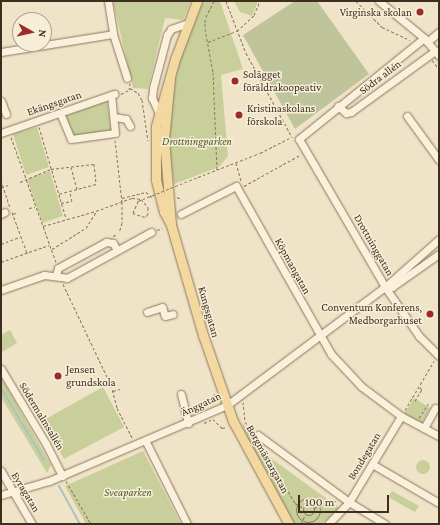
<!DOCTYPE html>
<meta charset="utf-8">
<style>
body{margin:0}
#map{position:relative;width:440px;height:525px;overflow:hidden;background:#f0e4c8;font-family:"Crimson Pro",serif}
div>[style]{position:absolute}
.green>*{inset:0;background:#c9cf9b}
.round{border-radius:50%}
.cemetery>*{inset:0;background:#bfc49a}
.stream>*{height:2px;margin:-1px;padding:0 1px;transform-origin:1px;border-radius:1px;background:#a9c4bc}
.path>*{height:1px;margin-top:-0.5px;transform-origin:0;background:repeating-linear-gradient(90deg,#8d765c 0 3px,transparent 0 5px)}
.path>.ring{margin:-0.5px;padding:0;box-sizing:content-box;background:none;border:1px solid #8d765c;border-radius:50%}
.roads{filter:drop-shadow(0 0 1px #8d765c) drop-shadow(0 0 1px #8d765c)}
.minor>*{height:7px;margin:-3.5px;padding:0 3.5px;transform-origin:3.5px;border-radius:3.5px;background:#faf1dc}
.major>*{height:9px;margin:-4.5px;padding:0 4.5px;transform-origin:4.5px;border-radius:4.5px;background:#f3d9a0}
.path-bridge>*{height:1px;margin-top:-0.5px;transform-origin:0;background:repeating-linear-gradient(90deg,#8d765c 0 3px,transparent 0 5px)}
.dots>*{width:11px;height:11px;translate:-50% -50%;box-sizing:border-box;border:2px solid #f7eed8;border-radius:50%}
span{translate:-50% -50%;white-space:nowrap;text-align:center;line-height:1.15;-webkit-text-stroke:3px #f7eed8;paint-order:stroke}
.poi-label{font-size:11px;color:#3d2e20}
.right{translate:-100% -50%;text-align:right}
.left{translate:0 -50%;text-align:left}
.street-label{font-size:11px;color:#3d2e20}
.park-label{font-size:11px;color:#4d5a26;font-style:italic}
.frame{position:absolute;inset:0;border:2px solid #3d2e20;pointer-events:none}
.north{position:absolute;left:12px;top:12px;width:40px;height:40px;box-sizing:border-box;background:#f7eed8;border:1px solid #ada18e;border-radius:50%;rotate:98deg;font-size:11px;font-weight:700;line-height:16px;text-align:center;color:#3d2e20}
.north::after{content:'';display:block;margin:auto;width:14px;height:18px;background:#9e2a2b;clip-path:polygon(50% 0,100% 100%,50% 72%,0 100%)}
.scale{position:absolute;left:298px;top:495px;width:91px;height:18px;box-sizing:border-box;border:2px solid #3d2e20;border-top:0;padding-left:5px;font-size:12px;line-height:14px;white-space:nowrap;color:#3d2e20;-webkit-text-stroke:3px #f7eed8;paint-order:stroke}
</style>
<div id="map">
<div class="green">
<i style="clip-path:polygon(113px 1px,191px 1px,183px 20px,165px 18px,148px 89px,133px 88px)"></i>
<i style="clip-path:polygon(202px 1px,220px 1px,243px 69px,221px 75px,228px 156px,219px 167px,174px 184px,167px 143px,171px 95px,182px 53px)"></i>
<i style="clip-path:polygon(234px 1px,258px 1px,252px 16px,240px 12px)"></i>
<i style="clip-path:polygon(107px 101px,111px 131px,72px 136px,65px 116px)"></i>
<i style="clip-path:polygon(37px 127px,49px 167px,26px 175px,13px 134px)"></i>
<i style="clip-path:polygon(50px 171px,63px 216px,42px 223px,27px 179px)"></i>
<i style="clip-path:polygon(10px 330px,17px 343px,2px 352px,1px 335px)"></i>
<i style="clip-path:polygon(1px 377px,51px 465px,47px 473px,1px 397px)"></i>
<i style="clip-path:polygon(103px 387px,124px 427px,64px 459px,42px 421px)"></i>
<i style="clip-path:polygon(414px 398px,430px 408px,421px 424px,404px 414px)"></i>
<i style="clip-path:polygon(242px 423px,262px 443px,268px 456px,338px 507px,338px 510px,321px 524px,293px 524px,250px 445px)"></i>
<i style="clip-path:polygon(143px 451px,181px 524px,86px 524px,65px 486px)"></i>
<i class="round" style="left:416px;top:460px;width:14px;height:14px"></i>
<i style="clip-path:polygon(392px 491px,419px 506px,415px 512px,388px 497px)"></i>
</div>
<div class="cemetery">
<i style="clip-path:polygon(295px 1px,317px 1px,369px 74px,295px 129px,243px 35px)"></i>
</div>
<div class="stream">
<i style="left:1px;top:388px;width:84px;rotate:59.2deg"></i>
<i style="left:59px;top:486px;width:43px;rotate:61.1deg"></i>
</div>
<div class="path">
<i style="left:214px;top:1px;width:20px;rotate:117deg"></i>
<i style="left:205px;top:19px;width:10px;rotate:90deg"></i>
<i style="left:205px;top:29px;width:44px;rotate:79.5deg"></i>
<i style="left:213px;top:72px;width:98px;rotate:87.7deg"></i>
<i style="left:226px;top:1px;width:56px;rotate:69deg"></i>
<i style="left:246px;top:53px;width:96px;rotate:61.3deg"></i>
<i style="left:356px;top:1px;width:37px;rotate:45deg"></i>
<i style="left:382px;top:27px;width:31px;rotate:25deg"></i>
<i style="left:208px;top:42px;width:31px;rotate:-21deg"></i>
<i style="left:237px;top:31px;width:23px;rotate:-43deg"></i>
<i style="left:254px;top:15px;width:15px;rotate:-67deg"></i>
<i style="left:432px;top:60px;width:11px;rotate:52deg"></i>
<i style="left:130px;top:88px;width:9px;rotate:32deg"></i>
<i style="left:138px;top:93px;width:8px;rotate:60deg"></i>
<i style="left:142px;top:100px;width:41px;rotate:81.7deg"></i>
<i style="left:121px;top:94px;width:9px;rotate:-27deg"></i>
<i style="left:129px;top:90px;width:7px;rotate:-82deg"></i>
<i style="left:39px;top:127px;width:95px;rotate:73.5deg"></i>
<i style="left:11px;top:137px;width:133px;rotate:70.2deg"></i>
<i style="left:115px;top:140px;width:62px;rotate:83.6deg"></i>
<i style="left:122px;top:202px;width:21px;rotate:90deg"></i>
<i style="left:122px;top:223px;width:10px;rotate:107deg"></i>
<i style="left:236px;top:163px;width:19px;rotate:74deg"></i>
<i style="left:71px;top:167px;width:23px;rotate:75deg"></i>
<i style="left:198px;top:177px;width:66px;rotate:-21.2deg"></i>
<i style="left:260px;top:153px;width:35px;rotate:-27deg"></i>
<i style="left:1px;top:180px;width:28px;rotate:72deg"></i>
<i style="left:20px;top:182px;width:34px;rotate:-23deg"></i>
<i style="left:51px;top:169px;width:43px;rotate:-6.6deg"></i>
<i style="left:94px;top:164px;width:20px;rotate:84deg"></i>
<i style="left:96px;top:184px;width:38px;rotate:165deg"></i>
<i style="left:244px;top:186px;width:64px;rotate:-29deg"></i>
<i style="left:1px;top:188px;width:8px;rotate:-23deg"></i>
<i style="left:177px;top:197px;width:4px;rotate:27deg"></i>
<i style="left:122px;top:198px;width:25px;rotate:-14deg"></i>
<i style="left:146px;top:192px;width:8px;rotate:40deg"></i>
<i style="left:61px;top:203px;width:11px;rotate:-10deg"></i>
<i style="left:72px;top:201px;width:9px;rotate:-103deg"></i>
<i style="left:29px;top:208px;width:6px;rotate:-9deg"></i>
<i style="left:12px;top:212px;width:44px;rotate:69.9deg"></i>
<i style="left:13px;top:214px;width:5px;rotate:-22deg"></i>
<i style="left:43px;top:226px;width:55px;rotate:-15.8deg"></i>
<i style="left:96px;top:211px;width:38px;rotate:-20deg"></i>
<i style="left:132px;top:198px;width:9px;rotate:6deg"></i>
<i style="left:141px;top:199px;width:11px;rotate:49deg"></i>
<i style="left:157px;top:230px;width:6px;rotate:-18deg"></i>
<i style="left:113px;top:236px;width:5px;rotate:-22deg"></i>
<i style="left:1px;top:244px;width:19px;rotate:-21deg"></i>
<i style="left:52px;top:249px;width:40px;rotate:-32deg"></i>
<i style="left:86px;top:228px;width:19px;rotate:-58deg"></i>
<i style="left:1px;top:262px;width:51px;rotate:-19.5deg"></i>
<i style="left:63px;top:284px;width:112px;rotate:64.6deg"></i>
<i style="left:111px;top:385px;width:24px;rotate:75deg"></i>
<i style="left:117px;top:408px;width:34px;rotate:63deg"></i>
<i style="left:113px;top:391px;width:7px;rotate:-16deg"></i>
<i style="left:415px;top:401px;width:14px;rotate:-60deg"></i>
<i style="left:422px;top:389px;width:4px;rotate:-146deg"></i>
<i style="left:243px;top:402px;width:20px;rotate:84deg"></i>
<i style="left:245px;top:422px;width:13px;rotate:45deg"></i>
<i style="left:208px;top:405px;width:14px;rotate:-60deg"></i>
<i style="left:405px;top:410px;width:57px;rotate:-59.4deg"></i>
<i style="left:419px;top:418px;width:17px;rotate:-57deg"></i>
<i style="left:213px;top:419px;width:13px;rotate:45deg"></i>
<i style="left:222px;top:428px;width:5px;rotate:-11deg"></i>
<i style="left:204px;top:423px;width:10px;rotate:-24deg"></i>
<i style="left:265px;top:463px;width:32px;rotate:49deg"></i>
<i style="left:286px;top:487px;width:18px;rotate:61deg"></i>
<i style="left:295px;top:503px;width:9px;rotate:32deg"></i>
<i style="left:66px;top:481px;width:50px;rotate:59.8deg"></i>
<i class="ring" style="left:296px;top:498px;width:23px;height:23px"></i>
<i class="ring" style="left:303.5px;top:504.5px;width:10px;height:10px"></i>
<i style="left:314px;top:508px;width:23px;rotate:-18deg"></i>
<i style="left:301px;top:524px;width:10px;rotate:-66deg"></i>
</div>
<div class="roads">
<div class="minor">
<i style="left:108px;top:1px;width:33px;rotate:81deg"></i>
<i style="left:113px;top:34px;width:46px;rotate:72.3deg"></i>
<i style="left:379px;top:1px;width:58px;rotate:39.4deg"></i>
<i style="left:424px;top:38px;width:23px;rotate:50deg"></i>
<i style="left:424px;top:38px;width:161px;rotate:141.1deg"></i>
<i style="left:299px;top:139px;width:171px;rotate:59.8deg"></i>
<i style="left:385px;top:287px;width:60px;rotate:55.2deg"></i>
<i style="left:419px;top:336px;width:28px;rotate:45deg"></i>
<i style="left:427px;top:42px;width:16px;rotate:-40deg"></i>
<i style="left:1px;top:52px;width:113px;rotate:-9.1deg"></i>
<i style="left:1px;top:101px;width:14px;rotate:69deg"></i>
<i style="left:338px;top:106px;width:11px;rotate:41deg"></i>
<i style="left:346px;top:113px;width:5px;rotate:-11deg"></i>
<i style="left:351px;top:112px;width:104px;rotate:-36deg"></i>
<i style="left:60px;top:113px;width:28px;rotate:67deg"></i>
<i style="left:71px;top:139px;width:44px;rotate:-7.8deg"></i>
<i style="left:115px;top:133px;width:38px;rotate:-96deg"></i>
<i style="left:159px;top:113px;width:17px;rotate:-115deg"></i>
<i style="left:152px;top:98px;width:10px;rotate:-84deg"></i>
<i style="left:153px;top:88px;width:55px;rotate:-75.2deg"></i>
<i style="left:167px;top:35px;width:7px;rotate:-56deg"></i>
<i style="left:171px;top:29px;width:18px;rotate:-19deg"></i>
<i style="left:407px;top:116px;width:54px;rotate:54deg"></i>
<i style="left:114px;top:117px;width:12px;rotate:9deg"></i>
<i style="left:126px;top:119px;width:8px;rotate:60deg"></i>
<i style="left:1px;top:133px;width:120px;rotate:-19deg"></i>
<i style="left:1px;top:214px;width:4px;rotate:-27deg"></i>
<i style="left:181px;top:214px;width:62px;rotate:-27deg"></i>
<i style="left:236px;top:186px;width:193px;rotate:60.5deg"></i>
<i style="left:331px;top:354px;width:45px;rotate:46.8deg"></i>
<i style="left:362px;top:387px;width:49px;rotate:36.6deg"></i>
<i style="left:401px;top:416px;width:43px;rotate:27.8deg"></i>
<i style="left:56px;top:275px;width:7px;rotate:-74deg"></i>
<i style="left:58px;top:268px;width:55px;rotate:-28.4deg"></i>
<i style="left:106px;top:242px;width:7px;rotate:8deg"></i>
<i style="left:113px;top:243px;width:8px;rotate:60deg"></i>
<i style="left:385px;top:287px;width:7px"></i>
<i style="left:392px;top:287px;width:57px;rotate:-35.1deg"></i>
<i style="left:1px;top:290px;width:46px;rotate:-19.2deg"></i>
<i style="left:44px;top:275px;width:23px;rotate:7deg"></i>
<i style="left:67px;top:278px;width:96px;rotate:-28.7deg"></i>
<i style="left:147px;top:312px;width:16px;rotate:-18deg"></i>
<i style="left:162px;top:307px;width:9px;rotate:72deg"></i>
<i style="left:165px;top:316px;width:8px;rotate:-14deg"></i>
<i style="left:1px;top:369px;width:87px;rotate:59deg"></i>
<i style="left:46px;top:444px;width:36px;rotate:63deg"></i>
<i style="left:181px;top:394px;width:30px;rotate:76deg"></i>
<i style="left:424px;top:428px;width:23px;rotate:-61deg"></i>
<i style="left:258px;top:435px;width:113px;rotate:36.4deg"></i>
<i style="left:349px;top:502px;width:42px;rotate:31.4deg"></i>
<i style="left:146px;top:442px;width:92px;rotate:63.4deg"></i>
<i style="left:372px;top:464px;width:78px;rotate:30.2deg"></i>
<i style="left:1px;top:471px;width:61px;rotate:59.7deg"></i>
<i style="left:1px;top:495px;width:50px;rotate:-16.3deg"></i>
<i style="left:49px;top:481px;width:194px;rotate:-23.1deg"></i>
<i style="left:227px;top:405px;width:197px;rotate:-36.8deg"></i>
<i style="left:385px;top:287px;width:72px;rotate:-41.6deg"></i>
<i style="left:328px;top:524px;width:30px;rotate:-46deg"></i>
<i style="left:349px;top:502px;width:100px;rotate:-58.8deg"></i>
</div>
<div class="major">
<i style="left:170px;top:78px;width:61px;rotate:95.6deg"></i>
<i style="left:164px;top:139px;width:86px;rotate:85.3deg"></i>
<i style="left:171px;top:225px;width:115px;rotate:73.8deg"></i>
<i style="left:203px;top:335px;width:91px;rotate:70.8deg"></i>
<i style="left:233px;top:421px;width:117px;rotate:61.5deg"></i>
<i style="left:171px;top:225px;width:15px;rotate:-118deg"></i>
<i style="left:164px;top:212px;width:33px;rotate:-104deg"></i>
<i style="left:156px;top:180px;width:54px;rotate:-90deg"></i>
<i style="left:156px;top:126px;width:70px;rotate:-74.2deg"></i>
<i style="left:175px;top:59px;width:62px;rotate:-69.2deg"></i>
</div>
</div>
<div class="path-bridge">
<i style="left:148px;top:207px;width:7px;rotate:90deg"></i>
<i style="left:148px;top:214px;width:4px;rotate:135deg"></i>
<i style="left:145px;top:217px;width:13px;rotate:-162deg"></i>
<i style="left:133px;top:213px;width:13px;rotate:-67deg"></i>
<i style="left:138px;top:201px;width:65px;rotate:-21.8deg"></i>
</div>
<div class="dots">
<i style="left:420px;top:12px;background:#9e2a2b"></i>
<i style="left:235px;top:81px;background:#9e2a2b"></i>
<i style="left:239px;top:115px;background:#9e2a2b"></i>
<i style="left:430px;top:314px;background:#9e2a2b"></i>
<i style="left:58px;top:376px;background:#9e2a2b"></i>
</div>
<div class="poi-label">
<span class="right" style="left:412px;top:12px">Virginska skolan</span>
<span class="left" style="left:243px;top:81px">Solägget<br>föräldrakoopeativ</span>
<span class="left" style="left:247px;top:115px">Kristinaskolans<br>förskola</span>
<span class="right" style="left:422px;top:314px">Conventum Konferens,<br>Medborgarhuset</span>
<span class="left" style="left:66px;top:376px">Jensen<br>grundskola</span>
</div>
<div class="street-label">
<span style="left:380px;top:77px;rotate:-37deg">Södra allén</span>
<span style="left:54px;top:103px;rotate:-19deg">Ekängsgatan</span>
<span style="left:374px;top:245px;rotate:60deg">Drottninggatan</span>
<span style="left:293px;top:266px;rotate:61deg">Köpmangatan</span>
<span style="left:209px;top:312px;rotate:74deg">Kungsgatan</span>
<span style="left:201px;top:404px;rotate:-25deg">Änggatan</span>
<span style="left:42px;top:416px;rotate:59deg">Södermalmsallén</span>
<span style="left:364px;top:456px;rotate:-59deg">Bondegatan</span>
<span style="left:268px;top:459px;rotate:61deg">Borgmästargatan</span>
<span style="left:26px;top:492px;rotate:59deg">Eyragatan</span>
</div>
<div class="park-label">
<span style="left:197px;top:141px">Drottningparken</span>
<span style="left:128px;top:492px">Sveaparken</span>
</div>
<div class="frame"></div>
<div class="north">N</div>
<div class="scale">100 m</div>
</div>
